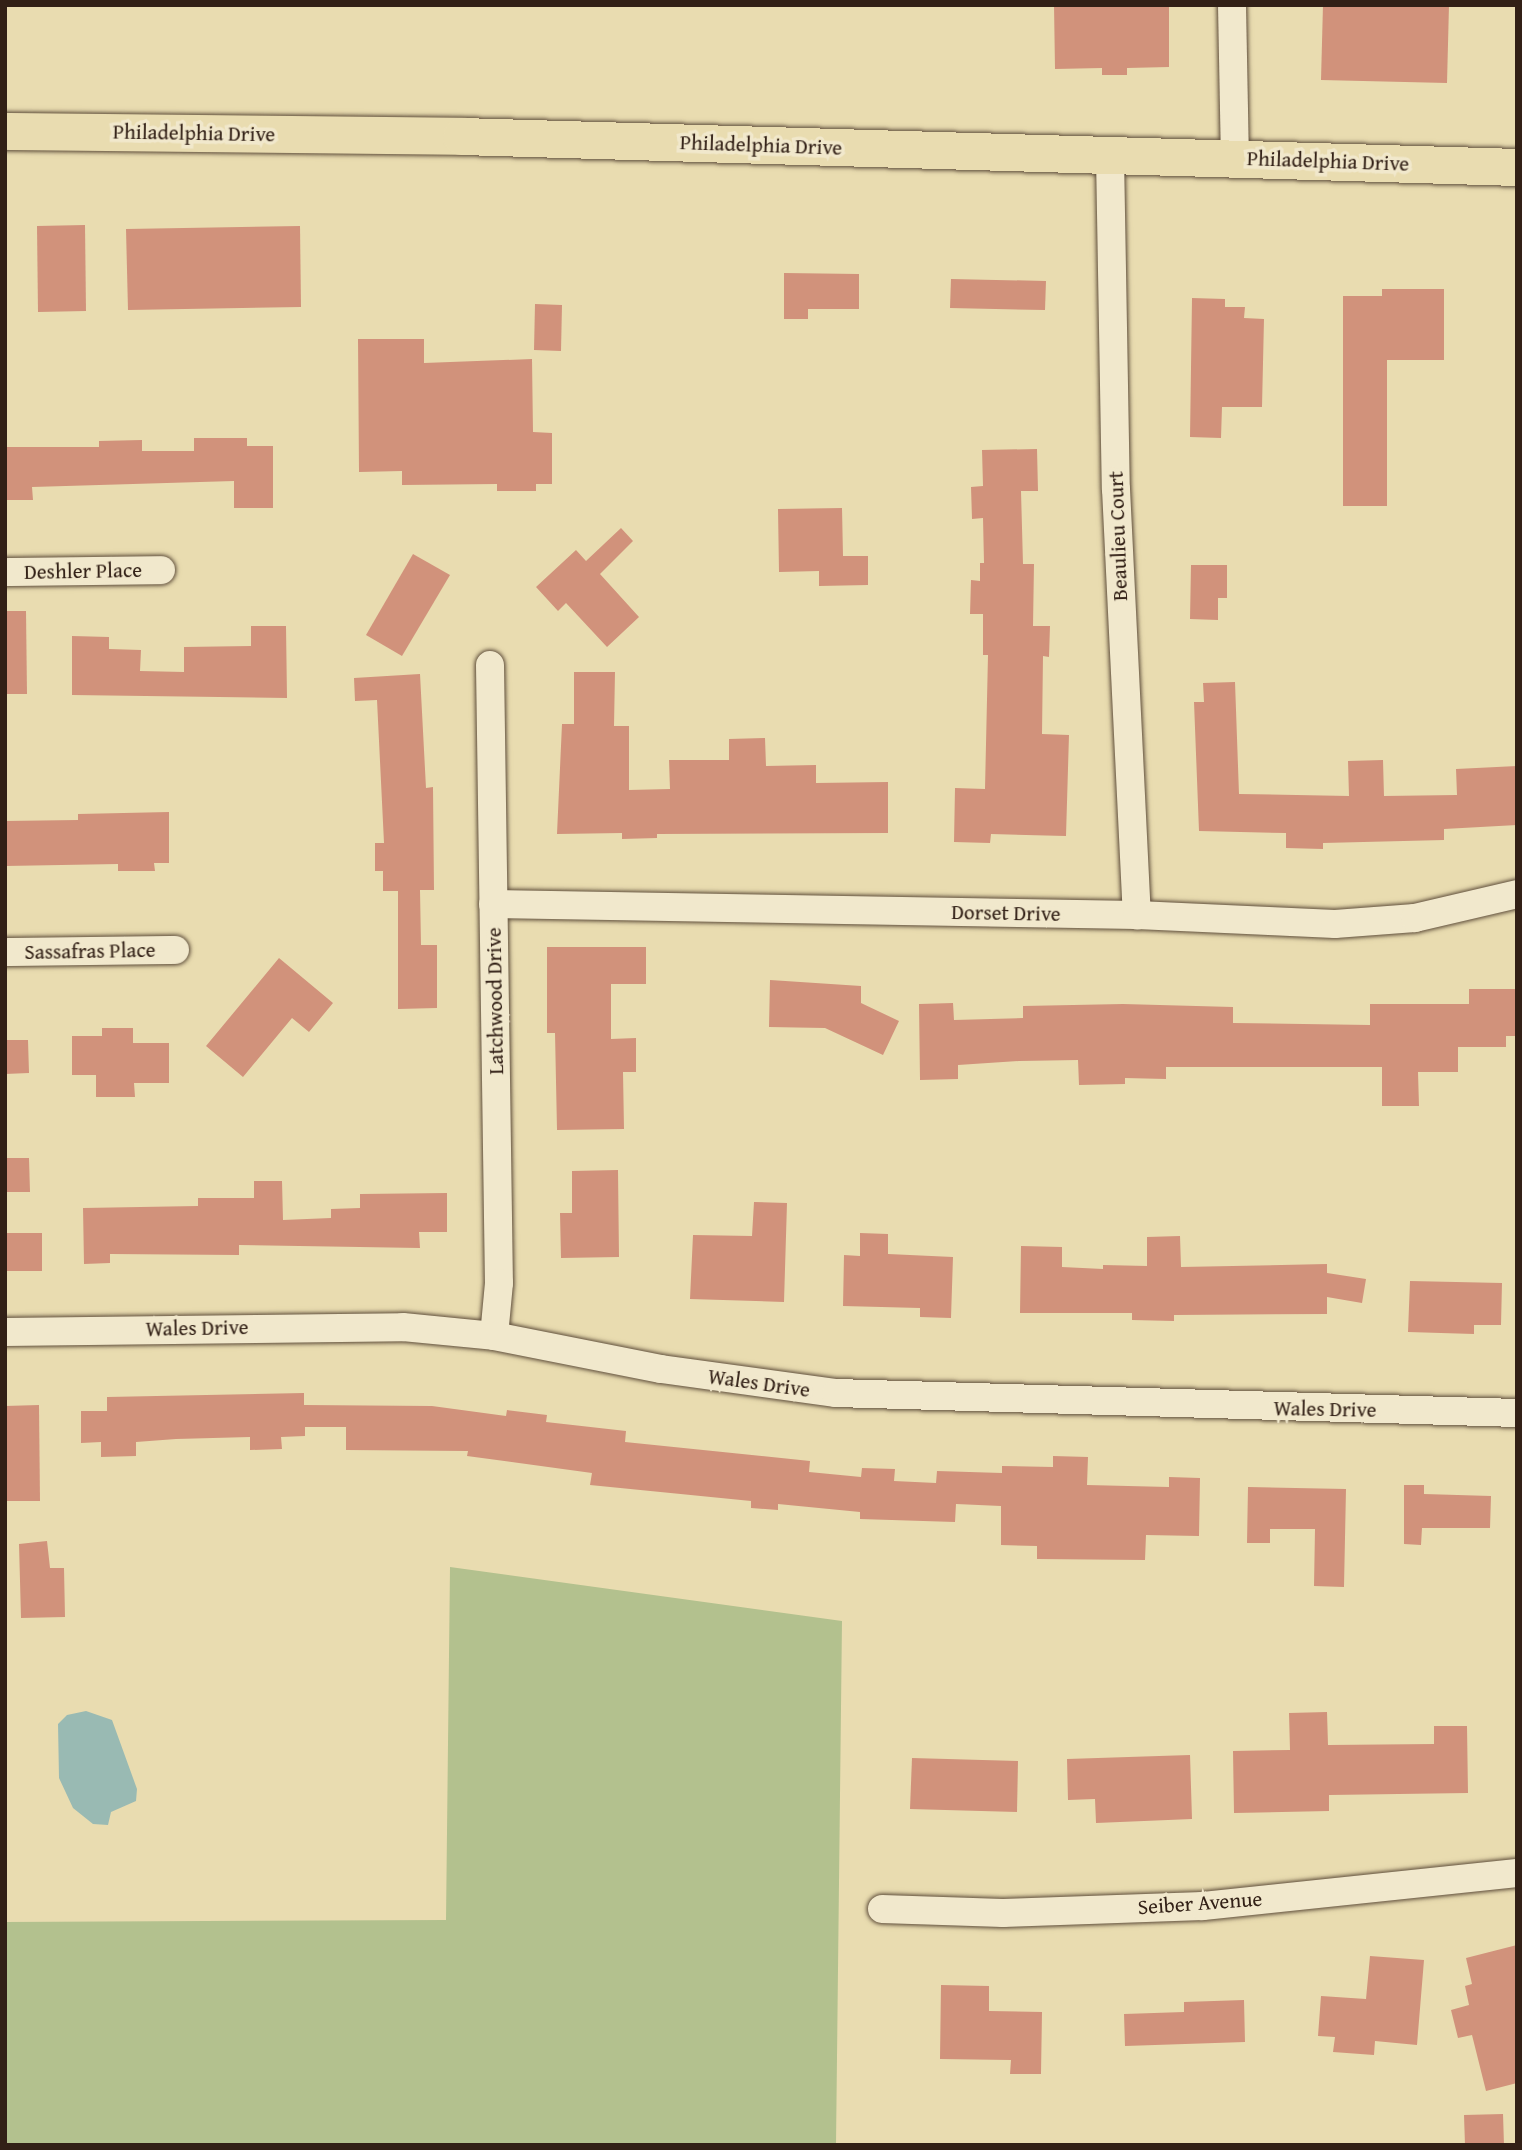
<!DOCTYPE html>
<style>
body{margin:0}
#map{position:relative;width:1522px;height:2150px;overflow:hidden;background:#e9dcb0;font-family:"Gentium Book Plus",serif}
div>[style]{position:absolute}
.green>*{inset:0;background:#b3c18e}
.water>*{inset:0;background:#99bab3}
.building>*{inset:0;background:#d1927b}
.roads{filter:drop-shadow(0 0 2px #604f3c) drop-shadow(0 0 2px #604f3c)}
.minor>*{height:28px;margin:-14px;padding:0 14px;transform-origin:14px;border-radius:14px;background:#f1e8cc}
.major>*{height:37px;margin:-18.5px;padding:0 18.5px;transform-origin:18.5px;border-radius:18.5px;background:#e9dcb0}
span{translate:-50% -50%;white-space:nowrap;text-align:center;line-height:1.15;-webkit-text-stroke:7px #f1e8cc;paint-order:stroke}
.street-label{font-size:21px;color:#322016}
.frame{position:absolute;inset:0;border:7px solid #322016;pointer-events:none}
</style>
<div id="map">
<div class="green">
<i style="clip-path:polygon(450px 1567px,842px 1621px,836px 2145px,5px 2145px,5px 1922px,446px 1920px)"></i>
</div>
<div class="water">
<i style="clip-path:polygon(86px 1711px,112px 1720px,137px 1789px,136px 1801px,111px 1812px,108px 1825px,93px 1824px,73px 1808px,59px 1778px,58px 1724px,67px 1715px)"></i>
</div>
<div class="building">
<i style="clip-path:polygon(1054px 5px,1169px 5px,1169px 67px,1127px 68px,1127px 75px,1102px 75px,1102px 68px,1055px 69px)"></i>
<i style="clip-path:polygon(1323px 5px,1449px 5px,1447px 83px,1321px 80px)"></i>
<i style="clip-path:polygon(85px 225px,86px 311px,38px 312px,37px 226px)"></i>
<i style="clip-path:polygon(300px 226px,301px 307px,128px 310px,126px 229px)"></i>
<i style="clip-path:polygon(784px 273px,859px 274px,859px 309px,808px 309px,808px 319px,784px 319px)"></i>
<i style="clip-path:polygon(951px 279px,1046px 281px,1045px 310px,950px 308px)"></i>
<i style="clip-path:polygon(1382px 289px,1444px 289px,1444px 360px,1387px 360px,1387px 506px,1343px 506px,1343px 296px,1382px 296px)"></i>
<i style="clip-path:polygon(1192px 298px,1225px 299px,1225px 307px,1245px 307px,1244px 318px,1264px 319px,1262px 407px,1222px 407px,1221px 438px,1190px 437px)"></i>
<i style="clip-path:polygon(535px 304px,562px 305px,561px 351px,534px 350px)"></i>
<i style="clip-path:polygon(358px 339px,424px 339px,424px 363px,532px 359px,533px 432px,552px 433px,552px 484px,536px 484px,536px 491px,497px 491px,497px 484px,402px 485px,402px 471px,359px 472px)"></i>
<i style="clip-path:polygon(194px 438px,247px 438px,247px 446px,273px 446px,273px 508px,234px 508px,234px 481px,32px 487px,33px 500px,5px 500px,5px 447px,99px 447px,99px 441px,142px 440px,142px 451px,194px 451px)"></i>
<i style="clip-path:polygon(1037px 449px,1038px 491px,1021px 491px,1023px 564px,1034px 564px,1033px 626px,1050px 626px,1049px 657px,1043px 656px,1042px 734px,1069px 735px,1066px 836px,991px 834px,990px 843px,954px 842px,955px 788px,985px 789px,988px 655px,983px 655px,983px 614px,970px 614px,971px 580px,980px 581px,980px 563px,984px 563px,983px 518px,972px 519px,971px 487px,983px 486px,982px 450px)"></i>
<i style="clip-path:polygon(842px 508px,843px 556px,868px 556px,868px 585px,819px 586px,819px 571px,779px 572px,778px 509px)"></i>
<i style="clip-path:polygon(621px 528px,633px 541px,600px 574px,639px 617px,607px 647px,566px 603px,558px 611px,536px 587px,576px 550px,586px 561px)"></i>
<i style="clip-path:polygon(413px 554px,450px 575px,402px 656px,366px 635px)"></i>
<i style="clip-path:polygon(1191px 565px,1227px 565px,1227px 598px,1218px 598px,1218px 620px,1190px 619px)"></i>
<i style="clip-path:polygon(5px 611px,26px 611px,27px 694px,5px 694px)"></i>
<i style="clip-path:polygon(251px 626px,286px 626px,287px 698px,72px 695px,72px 636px,109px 637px,109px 649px,141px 650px,140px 671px,184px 672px,184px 647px,251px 646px)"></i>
<i style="clip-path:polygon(574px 672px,615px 672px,614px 726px,629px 726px,629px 790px,670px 789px,669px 760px,729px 760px,729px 739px,765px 738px,766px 766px,816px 765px,816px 783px,888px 782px,888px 833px,657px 834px,657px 838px,622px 839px,622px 833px,557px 834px,562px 724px,574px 724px)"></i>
<i style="clip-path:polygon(420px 674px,426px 788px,433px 787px,434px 890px,420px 890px,421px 945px,437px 945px,437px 1008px,398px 1009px,398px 891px,383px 891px,383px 871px,375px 871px,375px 843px,384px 843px,377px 700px,355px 701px,354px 678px)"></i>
<i style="clip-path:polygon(1235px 682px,1239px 794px,1349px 796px,1348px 761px,1383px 760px,1384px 796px,1457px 795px,1456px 769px,1517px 766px,1517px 825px,1444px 829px,1444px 840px,1323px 843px,1323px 849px,1286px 848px,1286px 833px,1199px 831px,1194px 702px,1204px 702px,1203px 683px)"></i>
<i style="clip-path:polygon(169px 812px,169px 863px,154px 863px,155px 871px,118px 871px,118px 864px,5px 866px,5px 821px,78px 820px,78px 814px)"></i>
<i style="clip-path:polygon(547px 947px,646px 947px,646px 984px,611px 984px,611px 1039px,636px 1038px,636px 1072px,623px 1072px,624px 1129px,557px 1130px,555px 1033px,547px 1033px)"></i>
<i style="clip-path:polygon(279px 958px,333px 1003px,309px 1032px,292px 1018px,243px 1077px,206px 1046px)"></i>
<i style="clip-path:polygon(770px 980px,861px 986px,861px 1003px,899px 1021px,883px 1055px,825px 1028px,769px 1027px)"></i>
<i style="clip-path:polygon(1469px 989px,1517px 989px,1517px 1036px,1506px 1036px,1506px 1047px,1458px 1047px,1458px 1072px,1418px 1072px,1419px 1106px,1382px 1106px,1382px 1067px,1166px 1067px,1166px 1079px,1125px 1078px,1125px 1084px,1079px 1085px,1078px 1060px,1019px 1061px,958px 1065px,958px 1079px,920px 1080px,919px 1004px,953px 1003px,954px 1020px,1023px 1018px,1023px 1006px,1123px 1004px,1233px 1007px,1233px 1023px,1370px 1025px,1370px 1004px,1469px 1004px)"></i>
<i style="clip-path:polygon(102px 1028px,133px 1028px,133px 1043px,169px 1043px,169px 1083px,134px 1083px,135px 1097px,96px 1097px,96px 1075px,72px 1075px,72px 1036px,102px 1036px)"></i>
<i style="clip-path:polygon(5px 1040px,28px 1040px,29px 1073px,5px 1074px)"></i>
<i style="clip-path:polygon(5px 1158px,29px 1158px,30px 1192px,5px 1192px)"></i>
<i style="clip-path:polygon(618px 1170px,619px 1257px,561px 1258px,560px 1213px,572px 1213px,572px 1171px)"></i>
<i style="clip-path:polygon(254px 1181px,282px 1181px,283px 1220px,331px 1218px,331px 1209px,360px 1208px,360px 1194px,447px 1193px,447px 1232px,419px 1232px,420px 1248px,239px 1245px,239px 1255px,110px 1254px,110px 1263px,84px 1264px,83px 1208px,198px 1206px,198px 1198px,254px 1198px)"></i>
<i style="clip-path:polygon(754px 1202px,787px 1203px,784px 1302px,690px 1299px,693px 1235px,752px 1236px)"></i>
<i style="clip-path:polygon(5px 1233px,42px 1233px,42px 1271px,5px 1271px)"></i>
<i style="clip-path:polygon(860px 1233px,888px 1234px,888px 1254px,953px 1257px,951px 1318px,920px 1317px,920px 1308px,843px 1306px,844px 1255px,860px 1256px)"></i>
<i style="clip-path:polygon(1180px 1236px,1181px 1267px,1327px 1264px,1327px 1273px,1366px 1279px,1362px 1303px,1327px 1297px,1327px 1314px,1174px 1315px,1174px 1321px,1132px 1320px,1132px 1313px,1020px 1313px,1021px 1246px,1062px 1247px,1062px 1267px,1103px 1269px,1103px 1265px,1147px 1266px,1147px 1237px)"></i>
<i style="clip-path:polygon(1410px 1281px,1502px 1283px,1501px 1325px,1474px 1325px,1474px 1334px,1408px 1332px)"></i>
<i style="clip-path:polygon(304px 1393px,304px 1405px,432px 1406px,506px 1416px,507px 1410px,547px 1415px,546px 1422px,626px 1431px,625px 1442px,810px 1461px,809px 1472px,861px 1477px,862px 1468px,895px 1469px,894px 1481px,936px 1483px,937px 1471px,1002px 1473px,1002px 1466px,1053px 1467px,1053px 1456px,1088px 1457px,1087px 1485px,1169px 1487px,1169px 1477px,1200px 1478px,1199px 1536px,1146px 1535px,1145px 1560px,1037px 1559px,1037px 1546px,1001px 1545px,1001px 1506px,956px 1504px,955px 1522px,860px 1519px,860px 1512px,778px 1504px,778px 1510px,751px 1508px,751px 1501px,590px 1485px,592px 1473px,467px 1456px,468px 1451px,346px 1450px,346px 1427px,305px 1427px,305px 1436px,281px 1437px,282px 1449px,250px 1450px,250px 1437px,176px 1439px,136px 1442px,136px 1456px,101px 1457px,101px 1442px,81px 1443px,81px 1411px,107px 1411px,107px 1397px)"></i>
<i style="clip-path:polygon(39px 1405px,40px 1501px,5px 1501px,5px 1406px)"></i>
<i style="clip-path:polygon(1404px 1485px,1424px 1485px,1424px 1494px,1491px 1496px,1490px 1528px,1422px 1528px,1421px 1545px,1404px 1544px)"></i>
<i style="clip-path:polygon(1248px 1487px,1346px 1489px,1344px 1587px,1314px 1586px,1315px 1529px,1270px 1529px,1270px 1543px,1247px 1543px)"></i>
<i style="clip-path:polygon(47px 1541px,50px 1568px,64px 1568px,65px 1617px,21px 1618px,19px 1544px)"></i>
<i style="clip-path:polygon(1327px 1712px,1328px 1745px,1434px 1744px,1434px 1726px,1467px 1726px,1468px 1793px,1329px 1795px,1329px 1811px,1234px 1813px,1233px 1751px,1290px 1750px,1289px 1713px)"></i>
<i style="clip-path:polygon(1190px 1755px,1192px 1819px,1096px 1823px,1095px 1799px,1068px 1800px,1067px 1759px)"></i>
<i style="clip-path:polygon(912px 1758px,1018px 1761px,1017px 1812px,910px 1809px)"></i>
<i style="clip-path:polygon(1517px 1945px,1517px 2083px,1486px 2091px,1472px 2035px,1458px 2038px,1451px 2010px,1469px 2005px,1465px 1986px,1472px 1984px,1466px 1958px)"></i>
<i style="clip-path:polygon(1370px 1956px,1424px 1960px,1417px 2045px,1375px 2041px,1374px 2055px,1333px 2052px,1335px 2037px,1318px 2036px,1321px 1996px,1366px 1999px)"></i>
<i style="clip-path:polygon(941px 1985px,989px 1986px,989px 2011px,1042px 2012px,1041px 2074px,1010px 2074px,1011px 2060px,940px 2059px)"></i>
<i style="clip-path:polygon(1244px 2000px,1245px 2042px,1125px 2046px,1124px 2014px,1184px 2012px,1184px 2002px)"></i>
<i style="clip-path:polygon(1503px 2114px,1504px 2145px,1465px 2145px,1464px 2115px)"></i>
</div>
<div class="roads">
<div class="minor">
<i style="left:1232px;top:5px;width:154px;rotate:88.9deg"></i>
<i style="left:1110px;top:156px;width:333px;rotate:89deg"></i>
<i style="left:1116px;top:489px;width:427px;rotate:87.2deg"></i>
<i style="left:5px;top:572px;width:156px;rotate:-0.7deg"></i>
<i style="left:490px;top:665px;width:618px;rotate:89.17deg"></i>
<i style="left:499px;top:1283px;width:53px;rotate:95.4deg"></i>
<i style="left:493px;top:904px;width:644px;rotate:0.98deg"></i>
<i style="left:1137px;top:915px;width:198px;rotate:2.6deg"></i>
<i style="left:1335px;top:924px;width:80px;rotate:-4.3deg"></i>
<i style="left:1415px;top:918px;width:105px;rotate:-13.2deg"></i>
<i style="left:5px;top:952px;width:170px;rotate:-0.7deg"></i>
<i style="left:5px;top:1332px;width:398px;rotate:-0.7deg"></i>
<i style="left:403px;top:1327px;width:91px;rotate:5.6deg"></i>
<i style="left:494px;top:1336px;width:170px;rotate:11.2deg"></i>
<i style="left:661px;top:1369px;width:177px;rotate:7.8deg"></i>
<i style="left:836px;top:1393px;width:681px;rotate:1.68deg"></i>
<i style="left:882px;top:1909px;width:121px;rotate:1.9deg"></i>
<i style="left:1003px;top:1913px;width:200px;rotate:-2deg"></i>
<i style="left:1203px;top:1906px;width:316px;rotate:-6deg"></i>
</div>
<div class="major">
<i style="left:5px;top:131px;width:456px;rotate:0.6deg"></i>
<i style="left:461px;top:136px;width:1056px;rotate:1.68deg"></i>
</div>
</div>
<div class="street-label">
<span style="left:194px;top:133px;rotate:1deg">Philadelphia Drive</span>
<span style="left:761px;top:145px;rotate:2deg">Philadelphia Drive</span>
<span style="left:1328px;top:161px;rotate:2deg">Philadelphia Drive</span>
<span style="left:1118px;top:536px;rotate:-92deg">Beaulieu Court</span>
<span style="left:83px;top:571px;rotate:-1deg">Deshler Place</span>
<span style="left:1006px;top:913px;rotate:1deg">Dorset Drive</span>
<span style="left:90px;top:951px;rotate:-1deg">Sassafras Place</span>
<span style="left:495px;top:1001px;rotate:-91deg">Latchwood Drive</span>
<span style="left:197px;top:1328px;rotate:-1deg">Wales Drive</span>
<span style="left:759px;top:1383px;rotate:8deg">Wales Drive</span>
<span style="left:1325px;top:1409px;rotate:1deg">Wales Drive</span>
<span style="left:1200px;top:1903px;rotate:-4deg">Seiber Avenue</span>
</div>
<div class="frame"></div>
</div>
